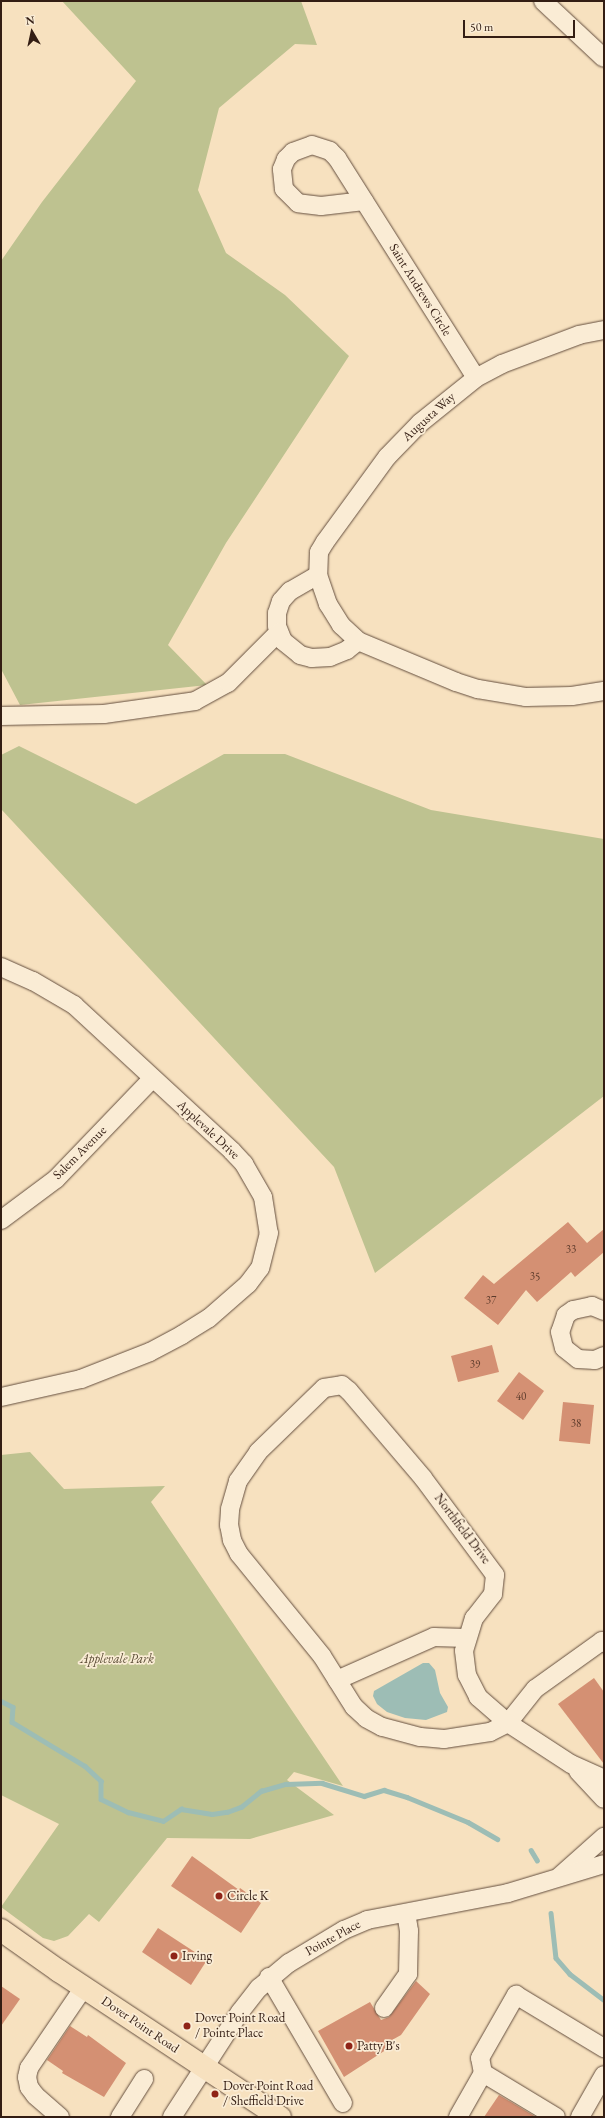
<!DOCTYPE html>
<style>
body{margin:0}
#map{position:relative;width:605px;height:2118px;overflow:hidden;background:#f7e1bf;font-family:"EB Garamond",serif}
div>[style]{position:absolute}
.green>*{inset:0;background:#bec290}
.water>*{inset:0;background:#9dbdb5}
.stream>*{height:4.5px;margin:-2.25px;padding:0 2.25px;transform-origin:2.25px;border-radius:2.25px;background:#9dbdb5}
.building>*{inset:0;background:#d49073}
.roads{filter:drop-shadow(0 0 1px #644e3e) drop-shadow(0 0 1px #644e3e)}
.minor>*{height:18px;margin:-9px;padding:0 9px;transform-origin:9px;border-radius:9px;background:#faecd5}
.major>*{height:22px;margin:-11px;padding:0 11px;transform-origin:11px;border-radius:11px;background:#f7e1bf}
.dots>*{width:11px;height:11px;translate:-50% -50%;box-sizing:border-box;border:2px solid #faecd5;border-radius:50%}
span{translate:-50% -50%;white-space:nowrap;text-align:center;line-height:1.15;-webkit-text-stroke:3.5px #faecd5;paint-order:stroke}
.number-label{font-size:11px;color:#5b3a2b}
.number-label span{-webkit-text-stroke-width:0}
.street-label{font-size:13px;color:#331d13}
.park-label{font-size:13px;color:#5d4f38;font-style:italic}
.poi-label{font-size:13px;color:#331d13}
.left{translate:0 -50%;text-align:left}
.frame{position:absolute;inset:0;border:2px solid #331d13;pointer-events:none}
.north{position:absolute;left:12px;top:12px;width:40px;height:40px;-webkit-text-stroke:3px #faecd5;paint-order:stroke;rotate:351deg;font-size:11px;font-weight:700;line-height:16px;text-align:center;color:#331d13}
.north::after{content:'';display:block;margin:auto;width:14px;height:18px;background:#331d13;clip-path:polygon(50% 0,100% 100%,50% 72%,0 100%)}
.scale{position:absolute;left:463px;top:20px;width:112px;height:18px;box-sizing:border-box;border:2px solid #331d13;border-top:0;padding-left:5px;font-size:12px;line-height:14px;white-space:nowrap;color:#331d13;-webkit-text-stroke:3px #faecd5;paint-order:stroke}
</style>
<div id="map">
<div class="green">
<i style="clip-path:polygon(62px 1px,301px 1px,317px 45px,295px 44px,219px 108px,198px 190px,226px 253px,285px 295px,349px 356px,226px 543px,168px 645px,207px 685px,20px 705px,1px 669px,1px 261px,42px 202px,136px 81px)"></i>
<i style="clip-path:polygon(19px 746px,136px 804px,224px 754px,285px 754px,431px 810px,604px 839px,604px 1096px,375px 1273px,334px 1167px,1px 809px,1px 755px)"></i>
<i style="clip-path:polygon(30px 1452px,64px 1489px,165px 1486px,151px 1502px,343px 1786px,294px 1772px,287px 1780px,334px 1815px,250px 1839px,167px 1838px,99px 1922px,89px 1914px,68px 1936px,54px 1941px,43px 1938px,1px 1907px,59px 1824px,1px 1795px,1px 1455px)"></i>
</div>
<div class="water">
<i style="clip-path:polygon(423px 1663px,429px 1663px,435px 1670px,440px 1693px,448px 1707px,447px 1712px,426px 1720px,405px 1718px,387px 1712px,377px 1704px,373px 1696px,374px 1691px)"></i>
</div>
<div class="stream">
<i style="left:1px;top:1701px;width:13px;rotate:27deg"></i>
<i style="left:13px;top:1707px;width:15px;rotate:94deg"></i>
<i style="left:12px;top:1722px;width:85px;rotate:31.1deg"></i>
<i style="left:85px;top:1766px;width:22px;rotate:43deg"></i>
<i style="left:101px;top:1781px;width:18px;rotate:90deg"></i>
<i style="left:101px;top:1799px;width:30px;rotate:26deg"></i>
<i style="left:128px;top:1812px;width:36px;rotate:14deg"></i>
<i style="left:163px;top:1821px;width:22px;rotate:-34deg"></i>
<i style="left:181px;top:1809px;width:31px;rotate:9deg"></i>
<i style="left:212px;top:1814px;width:15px;rotate:-8deg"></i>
<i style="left:227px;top:1812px;width:15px;rotate:-20deg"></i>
<i style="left:241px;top:1807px;width:26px;rotate:-39deg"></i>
<i style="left:261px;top:1791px;width:26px;rotate:-16deg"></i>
<i style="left:286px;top:1784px;width:36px;rotate:-2deg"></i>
<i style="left:322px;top:1783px;width:44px;rotate:17.2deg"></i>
<i style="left:364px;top:1796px;width:21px;rotate:-17deg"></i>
<i style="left:384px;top:1790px;width:24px;rotate:17deg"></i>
<i style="left:407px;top:1797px;width:66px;rotate:22.3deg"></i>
<i style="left:468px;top:1822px;width:34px;rotate:30deg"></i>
<i style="left:531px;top:1850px;width:12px;rotate:59deg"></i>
<i style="left:551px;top:1913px;width:45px;rotate:83.7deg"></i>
<i style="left:556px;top:1958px;width:21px;rotate:49deg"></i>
<i style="left:570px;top:1974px;width:43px;rotate:37.4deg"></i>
</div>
<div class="building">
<i style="clip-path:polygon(568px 1222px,587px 1243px,604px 1229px,604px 1252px,575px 1277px,571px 1272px,537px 1302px,526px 1290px,498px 1325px,464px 1298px,483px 1275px,494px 1284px)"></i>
<i style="clip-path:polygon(492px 1345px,499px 1372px,458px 1382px,451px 1356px)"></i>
<i style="clip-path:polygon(519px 1372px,544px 1391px,523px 1420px,497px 1401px)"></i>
<i style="clip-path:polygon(563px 1402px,594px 1405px,590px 1444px,559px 1441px)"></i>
<i style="clip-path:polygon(594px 1678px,604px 1692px,604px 1764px,558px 1704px)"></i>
<i style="clip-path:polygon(192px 1856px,239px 1890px,240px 1888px,261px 1903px,241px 1933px,171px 1886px)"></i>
<i style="clip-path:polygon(158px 1928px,207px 1960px,191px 1985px,142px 1952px)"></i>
<i style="clip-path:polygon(416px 1981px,430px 1994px,401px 2035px,392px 2040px,395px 2044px,344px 2077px,318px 2031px,370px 2002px,381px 2020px,389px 2017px)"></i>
<i style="clip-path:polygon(1px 1986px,20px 1999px,1px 2026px)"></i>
<i style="clip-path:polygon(70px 2026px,87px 2037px,88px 2035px,126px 2063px,104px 2097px,62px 2073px,63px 2071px,47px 2060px)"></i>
<i style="clip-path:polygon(499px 2095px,536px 2117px,484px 2117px)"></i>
</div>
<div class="roads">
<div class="minor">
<i style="left:543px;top:1px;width:83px;rotate:43.1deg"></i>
<i style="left:364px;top:201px;width:43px;rotate:173.4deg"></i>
<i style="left:321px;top:206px;width:23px;rotate:-173deg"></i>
<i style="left:298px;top:203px;width:20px;rotate:-135deg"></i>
<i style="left:284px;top:189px;width:20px;rotate:-96deg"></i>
<i style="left:282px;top:169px;width:11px;rotate:-68deg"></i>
<i style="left:286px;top:159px;width:10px;rotate:-45deg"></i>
<i style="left:293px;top:152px;width:20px;rotate:-20deg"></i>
<i style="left:312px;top:145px;width:19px;rotate:18deg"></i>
<i style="left:330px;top:151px;width:10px;rotate:45deg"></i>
<i style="left:337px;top:158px;width:260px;rotate:57.7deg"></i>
<i style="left:604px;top:330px;width:25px;rotate:169deg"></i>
<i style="left:579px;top:335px;width:82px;rotate:159.4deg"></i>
<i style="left:502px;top:364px;width:30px;rotate:152deg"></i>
<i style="left:476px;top:378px;width:72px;rotate:141.2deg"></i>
<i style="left:420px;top:423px;width:47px;rotate:134.1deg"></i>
<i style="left:387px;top:457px;width:105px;rotate:126.1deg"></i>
<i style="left:325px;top:542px;width:12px;rotate:121deg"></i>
<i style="left:319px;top:552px;width:23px;rotate:92deg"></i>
<i style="left:318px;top:575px;width:31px;rotate:71deg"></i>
<i style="left:328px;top:604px;width:25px;rotate:58deg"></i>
<i style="left:341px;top:625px;width:23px;rotate:43deg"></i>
<i style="left:358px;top:641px;width:106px;rotate:22.7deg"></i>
<i style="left:456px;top:682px;width:23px;rotate:18deg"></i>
<i style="left:478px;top:689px;width:49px;rotate:9.5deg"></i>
<i style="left:526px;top:697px;width:46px;rotate:-1.2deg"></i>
<i style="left:572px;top:696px;width:32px;rotate:-9deg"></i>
<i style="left:318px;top:575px;width:32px;rotate:150deg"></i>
<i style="left:290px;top:591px;width:13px;rotate:132deg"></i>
<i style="left:281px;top:601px;width:13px;rotate:108deg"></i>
<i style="left:277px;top:613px;width:13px;rotate:90deg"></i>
<i style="left:277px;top:626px;width:16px;rotate:68deg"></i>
<i style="left:283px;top:641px;width:22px;rotate:39deg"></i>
<i style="left:300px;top:655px;width:12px;rotate:14deg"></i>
<i style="left:312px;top:658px;width:18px;rotate:-3deg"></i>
<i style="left:330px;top:657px;width:18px;rotate:-22deg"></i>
<i style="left:347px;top:650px;width:14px;rotate:-39deg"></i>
<i style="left:1px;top:716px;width:103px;rotate:-1.1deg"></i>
<i style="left:104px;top:714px;width:92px;rotate:-8.1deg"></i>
<i style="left:195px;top:701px;width:38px;rotate:-29deg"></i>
<i style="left:228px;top:683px;width:72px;rotate:-45deg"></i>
<i style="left:1px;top:967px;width:35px;rotate:24deg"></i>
<i style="left:33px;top:981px;width:48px;rotate:30.3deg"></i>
<i style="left:74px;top:1005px;width:215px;rotate:42.7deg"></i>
<i style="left:232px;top:1151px;width:18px;rotate:47deg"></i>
<i style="left:244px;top:1164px;width:38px;rotate:60deg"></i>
<i style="left:263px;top:1197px;width:36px;rotate:81deg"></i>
<i style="left:269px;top:1233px;width:36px;rotate:104deg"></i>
<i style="left:260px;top:1268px;width:20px;rotate:127deg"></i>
<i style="left:248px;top:1284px;width:52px;rotate:138.9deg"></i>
<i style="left:209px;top:1318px;width:32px;rotate:148deg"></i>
<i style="left:182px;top:1335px;width:36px;rotate:152deg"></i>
<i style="left:150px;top:1352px;width:74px;rotate:158.6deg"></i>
<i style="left:81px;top:1379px;width:82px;rotate:167.3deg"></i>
<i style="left:1px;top:1220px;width:69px;rotate:-36.7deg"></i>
<i style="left:56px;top:1179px;width:139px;rotate:-46.2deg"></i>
<i style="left:604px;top:1311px;width:13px;rotate:-157deg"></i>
<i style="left:592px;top:1306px;width:19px;rotate:168deg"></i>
<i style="left:573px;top:1310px;width:9px;rotate:144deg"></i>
<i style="left:566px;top:1315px;width:18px;rotate:109deg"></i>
<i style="left:560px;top:1332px;width:16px;rotate:76deg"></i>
<i style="left:564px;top:1348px;width:18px;rotate:38deg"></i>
<i style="left:578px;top:1359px;width:17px;rotate:3deg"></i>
<i style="left:595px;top:1360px;width:10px;rotate:-24deg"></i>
<i style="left:604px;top:1643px;width:3px;rotate:-135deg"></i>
<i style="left:602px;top:1641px;width:82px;rotate:144.4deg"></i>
<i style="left:535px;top:1689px;width:43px;rotate:128.5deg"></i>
<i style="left:508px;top:1723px;width:20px;rotate:153deg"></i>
<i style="left:490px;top:1732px;width:47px;rotate:171.3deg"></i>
<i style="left:444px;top:1739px;width:24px;rotate:-175deg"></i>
<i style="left:420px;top:1737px;width:39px;rotate:-165deg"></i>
<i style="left:382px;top:1727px;width:18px;rotate:-151deg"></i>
<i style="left:366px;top:1718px;width:16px;rotate:-137deg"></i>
<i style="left:354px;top:1707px;width:60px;rotate:-122.1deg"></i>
<i style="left:322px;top:1656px;width:132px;rotate:-129.1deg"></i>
<i style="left:239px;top:1554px;width:16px;rotate:-117deg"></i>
<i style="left:232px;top:1540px;width:15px;rotate:-101deg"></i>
<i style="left:229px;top:1525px;width:16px;rotate:-86deg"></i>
<i style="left:230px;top:1509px;width:29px;rotate:-74deg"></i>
<i style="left:238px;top:1481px;width:35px;rotate:-55deg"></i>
<i style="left:258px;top:1452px;width:92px;rotate:-44.1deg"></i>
<i style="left:324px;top:1388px;width:18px;rotate:-9deg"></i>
<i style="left:342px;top:1385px;width:9px;rotate:41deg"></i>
<i style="left:349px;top:1391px;width:114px;rotate:49.6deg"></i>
<i style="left:423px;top:1478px;width:121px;rotate:53.4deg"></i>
<i style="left:495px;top:1575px;width:19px;rotate:96deg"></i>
<i style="left:493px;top:1594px;width:31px;rotate:128deg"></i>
<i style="left:474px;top:1618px;width:34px;rotate:107deg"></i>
<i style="left:464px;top:1651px;width:24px;rotate:83deg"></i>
<i style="left:467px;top:1675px;width:25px;rotate:63deg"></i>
<i style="left:478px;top:1697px;width:40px;rotate:41deg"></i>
<i style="left:508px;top:1723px;width:75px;rotate:33.1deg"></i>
<i style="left:571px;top:1764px;width:36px;rotate:24deg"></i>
<i style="left:337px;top:1680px;width:106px;rotate:-23.9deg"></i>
<i style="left:434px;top:1637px;width:32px;rotate:2deg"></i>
<i style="left:578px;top:1771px;width:38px;rotate:47deg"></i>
<i style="left:560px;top:1876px;width:59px;rotate:-41.6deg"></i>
<i style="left:269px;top:1977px;width:146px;rotate:59.6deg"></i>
<i style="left:384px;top:2008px;width:42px;rotate:-54.8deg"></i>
<i style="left:408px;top:1974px;width:43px;rotate:-88.7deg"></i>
<i style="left:409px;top:1931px;width:18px;rotate:-99deg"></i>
<i style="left:483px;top:2073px;width:15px;rotate:-101deg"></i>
<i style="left:480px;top:2058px;width:73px;rotate:-60.3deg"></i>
<i style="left:516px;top:1995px;width:103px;rotate:31.1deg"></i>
<i style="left:60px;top:2117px;width:33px;rotate:-139deg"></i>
<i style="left:35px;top:2095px;width:10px;rotate:-127deg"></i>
<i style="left:29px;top:2087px;width:10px;rotate:-101deg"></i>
<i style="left:27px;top:2077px;width:9px;rotate:-77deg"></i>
<i style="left:29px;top:2068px;width:98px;rotate:-55.8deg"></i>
<i style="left:120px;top:2117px;width:45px;rotate:-57.7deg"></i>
<i style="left:172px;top:2117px;width:125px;rotate:-57.1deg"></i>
<i style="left:240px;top:2012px;width:31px;rotate:-52deg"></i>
<i style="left:259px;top:1988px;width:39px;rotate:-40deg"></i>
<i style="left:289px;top:1963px;width:64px;rotate:-31deg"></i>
<i style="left:344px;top:1930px;width:25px;rotate:-23deg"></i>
<i style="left:367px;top:1920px;width:144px;rotate:-10.8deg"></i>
<i style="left:508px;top:1893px;width:100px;rotate:-16.8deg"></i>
<i style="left:458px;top:2117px;width:51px;rotate:-60.4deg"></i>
<i style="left:483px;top:2073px;width:85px;rotate:31.1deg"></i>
<i style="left:580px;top:2117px;width:48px;rotate:-60.3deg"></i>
</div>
<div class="major">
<i style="left:1px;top:1930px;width:71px;rotate:35.3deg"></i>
<i style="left:59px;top:1971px;width:265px;rotate:33.5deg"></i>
</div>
</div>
<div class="dots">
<i style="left:219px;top:1896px;background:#8f2418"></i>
<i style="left:174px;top:1956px;background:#8f2418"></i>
<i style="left:187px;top:2026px;background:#8f2418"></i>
<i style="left:349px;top:2046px;background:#8f2418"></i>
<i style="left:215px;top:2094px;background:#8f2418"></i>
</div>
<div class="number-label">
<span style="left:571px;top:1249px">33</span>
<span style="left:535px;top:1276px">35</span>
<span style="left:491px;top:1300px">37</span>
<span style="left:475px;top:1364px">39</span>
<span style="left:521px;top:1396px">40</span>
<span style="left:576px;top:1423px">38</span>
</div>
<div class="street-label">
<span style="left:420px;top:290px;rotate:58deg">Saint Andrews Circle</span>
<span style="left:429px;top:417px;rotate:-42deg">Augusta Way</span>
<span style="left:208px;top:1130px;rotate:43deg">Applevale Drive</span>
<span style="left:80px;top:1153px;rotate:-45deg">Salem Avenue</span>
<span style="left:462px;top:1529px;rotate:53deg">Northfield Drive</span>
<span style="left:333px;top:1938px;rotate:-29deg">Pointe Place</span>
<span style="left:140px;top:2025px;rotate:34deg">Dover Point Road</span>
</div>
<div class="park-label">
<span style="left:117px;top:1659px">Applevale Park</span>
</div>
<div class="poi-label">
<span class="left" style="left:227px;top:1896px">Circle K</span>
<span class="left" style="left:182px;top:1956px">Irving</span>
<span class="left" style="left:195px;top:2026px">Dover Point Road<br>/ Pointe Place</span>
<span class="left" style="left:357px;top:2046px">Patty B's</span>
<span class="left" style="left:223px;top:2094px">Dover Point Road<br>/ Sheffield Drive</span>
</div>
<div class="frame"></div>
<div class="north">N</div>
<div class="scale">50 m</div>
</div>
